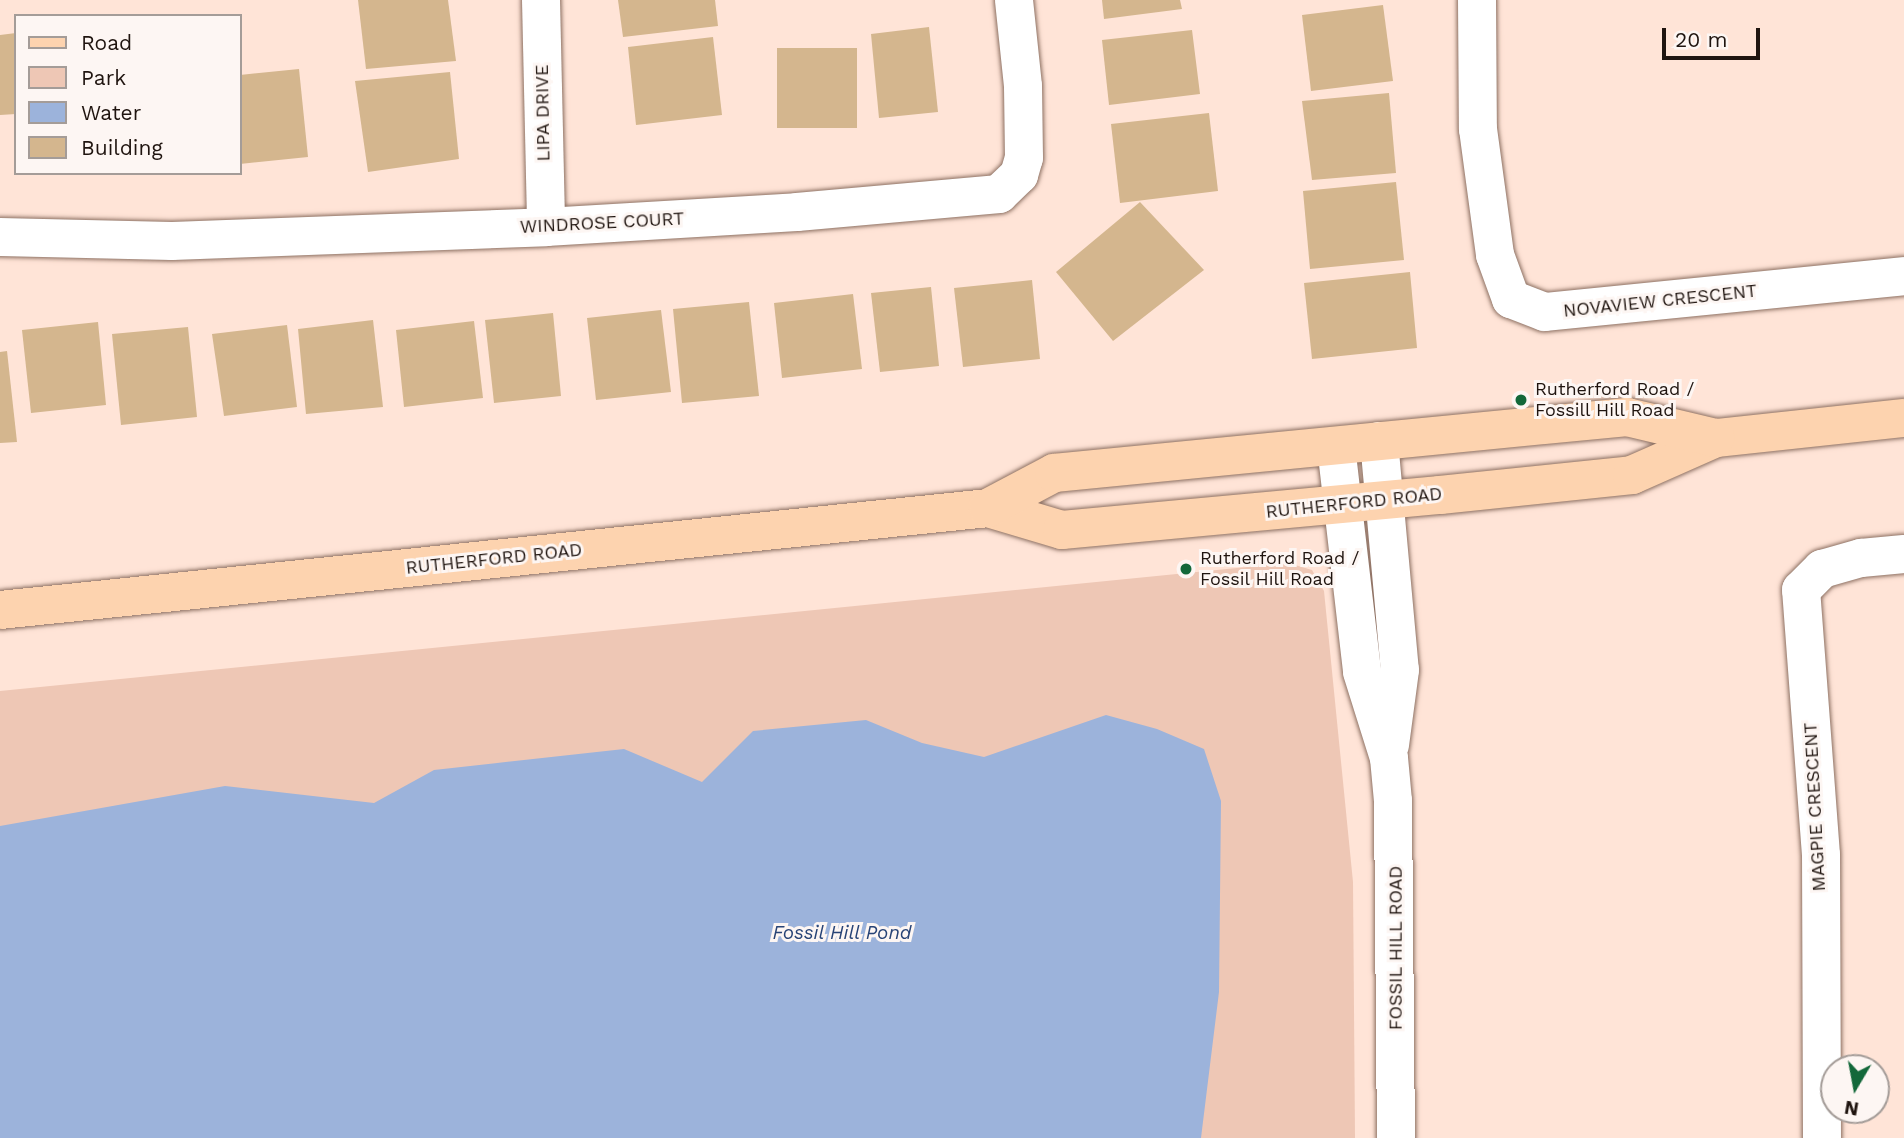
<!DOCTYPE html>
<style>
body{margin:0}
#map{position:relative;width:1904px;height:1138px;overflow:hidden;background:#ffe4d7;font-family:"Work Sans",sans-serif}
div>[style]{position:absolute}
.green>*{inset:0;background:#eec7b5}
.water>*{inset:0;background:#9cb3db}
.building>*{inset:0;background:#d4b68e}
.roads{filter:drop-shadow(0 0 2px #8e7163) drop-shadow(0 0 2px #8e7163)}
.minor>*{height:38px;margin:-19px;padding:0 19px;transform-origin:19px;border-radius:19px;background:#fff}
.major>*{height:38px;margin:-19px;padding:0 19px;transform-origin:19px;border-radius:19px;background:#fdd3af}
.dots>*{width:19px;height:19px;translate:-50% -50%;box-sizing:border-box;border:4px solid #fdf6f3;border-radius:50%}
span{translate:-50% -50%;white-space:nowrap;text-align:center;line-height:1.15;-webkit-text-stroke:6px #fdf6f3;paint-order:stroke}
.street-label{font-size:18px;color:#1f140f}
.poi-label{font-size:18px;color:#1f140f}
.left{translate:0 -50%;text-align:left}
.water-label{font-size:19px;color:#274376;font-style:italic}
.legend{position:absolute;left:14px;top:14px;width:228px;height:161px;box-sizing:border-box;background:#fdf6f3;border:2px solid #a49c98;margin:0;padding:9px 12px;list-style:none;font-size:21px;color:#1f140f}
.legend li{display:flex;align-items:center;gap:14px;height:35px}
.legend b{width:35px;border:2px solid #a49c98}
.north{position:absolute;left:1820px;top:1054px;width:70px;height:70px;box-sizing:border-box;background:#fdf6f3;border:2px solid #a49c98;border-radius:50%;rotate:190deg;font-size:19px;font-weight:700;line-height:28px;text-align:center;color:#1f140f}
.north::after{content:'';display:block;margin:auto;width:24px;height:32px;background:#13683a;clip-path:polygon(50% 0,100% 100%,50% 72%,0 100%)}
.scale{position:absolute;left:1662px;top:28px;width:98px;height:32px;box-sizing:border-box;border:4px solid #1f140f;border-top:0;padding-left:9px;font-size:21px;line-height:24px;white-space:nowrap;color:#1f140f;-webkit-text-stroke:5px #fdf6f3;paint-order:stroke}
</style>
<div id="map">
<div class="green">
<i style="clip-path:polygon(1288px 563px,1312px 570px,1324px 591px,1353px 882px,1355px 1138px,0 1138px,0 691px)"></i>
</div>
<div class="water">
<i style="clip-path:polygon(1106px 715px,1157px 729px,1204px 749px,1221px 801px,1219px 992px,1201px 1138px,0 1138px,0 826px,225px 786px,374px 803px,434px 770px,624px 749px,702px 782px,753px 731px,866px 720px,922px 743px,984px 757px)"></i>
</div>
<div class="building">
<i style="clip-path:polygon(358px 0,448px 0,456px 61px,366px 69px)"></i>
<i style="clip-path:polygon(618px 0,715px 0,718px 26px,623px 37px)"></i>
<i style="clip-path:polygon(1102px 0,1180px 0,1182px 9px,1104px 19px)"></i>
<i style="clip-path:polygon(1383px 5px,1393px 81px,1311px 91px,1302px 15px)"></i>
<i style="clip-path:polygon(929px 27px,938px 112px,879px 118px,871px 34px)"></i>
<i style="clip-path:polygon(1192px 30px,1200px 94px,1109px 105px,1102px 40px)"></i>
<i style="clip-path:polygon(16px 33px,16px 114px,0 115px,0 35px)"></i>
<i style="clip-path:polygon(713px 37px,722px 115px,636px 125px,628px 47px)"></i>
<i style="clip-path:polygon(777px 48px,857px 48px,857px 128px,777px 128px)"></i>
<i style="clip-path:polygon(299px 69px,308px 157px,240px 164px,240px 75px)"></i>
<i style="clip-path:polygon(450px 72px,459px 159px,368px 172px,355px 81px)"></i>
<i style="clip-path:polygon(1389px 93px,1396px 173px,1312px 180px,1302px 101px)"></i>
<i style="clip-path:polygon(1209px 113px,1218px 191px,1120px 203px,1111px 124px)"></i>
<i style="clip-path:polygon(1396px 182px,1404px 260px,1310px 269px,1303px 191px)"></i>
<i style="clip-path:polygon(1140px 202px,1204px 270px,1113px 341px,1056px 272px)"></i>
<i style="clip-path:polygon(1410px 272px,1417px 348px,1312px 359px,1304px 283px)"></i>
<i style="clip-path:polygon(1032px 280px,1040px 359px,963px 367px,954px 288px)"></i>
<i style="clip-path:polygon(931px 287px,939px 366px,880px 372px,871px 293px)"></i>
<i style="clip-path:polygon(853px 294px,862px 369px,782px 378px,774px 303px)"></i>
<i style="clip-path:polygon(749px 302px,759px 396px,682px 403px,673px 309px)"></i>
<i style="clip-path:polygon(661px 310px,671px 392px,596px 400px,587px 318px)"></i>
<i style="clip-path:polygon(553px 313px,561px 396px,494px 403px,485px 320px)"></i>
<i style="clip-path:polygon(373px 320px,383px 407px,306px 414px,298px 329px)"></i>
<i style="clip-path:polygon(474px 321px,483px 398px,404px 407px,396px 330px)"></i>
<i style="clip-path:polygon(98px 322px,106px 405px,31px 413px,22px 330px)"></i>
<i style="clip-path:polygon(287px 325px,297px 407px,224px 416px,212px 334px)"></i>
<i style="clip-path:polygon(188px 327px,197px 417px,121px 425px,112px 334px)"></i>
<i style="clip-path:polygon(7px 351px,17px 442px,0 443px,0 352px)"></i>
</div>
<div class="roads">
<div class="minor">
<i style="left:541px;top:0;width:227px;rotate:88.7deg"></i>
<i style="left:1477px;top:0;width:129px;rotate:89.6deg"></i>
<i style="left:1478px;top:129px;width:127px;rotate:82.3deg"></i>
<i style="left:1495px;top:255px;width:47px;rotate:70deg"></i>
<i style="left:1511px;top:299px;width:36px;rotate:21deg"></i>
<i style="left:1545px;top:312px;width:361px;rotate:-5.7deg"></i>
<i style="left:0;top:237px;width:172px;rotate:1.3deg"></i>
<i style="left:172px;top:241px;width:374px;rotate:-2.1deg"></i>
<i style="left:546px;top:227px;width:251px;rotate:-3.4deg"></i>
<i style="left:797px;top:212px;width:203px;rotate:-5.1deg"></i>
<i style="left:999px;top:194px;width:28px;rotate:-44deg"></i>
<i style="left:1019px;top:175px;width:18px;rotate:-74deg"></i>
<i style="left:1024px;top:158px;width:72px;rotate:-90.8deg"></i>
<i style="left:1023px;top:86px;width:86px;rotate:-96deg"></i>
<i style="left:1379px;top:441px;width:230px;rotate:84.8deg"></i>
<i style="left:1400px;top:670px;width:76px;rotate:97.6deg"></i>
<i style="left:1336px;top:446px;width:227px;rotate:83.4deg"></i>
<i style="left:1362px;top:672px;width:90px;rotate:72.6deg"></i>
<i style="left:1389px;top:758px;width:43px;rotate:84.7deg"></i>
<i style="left:1393px;top:801px;width:337px;rotate:89.5deg"></i>
<i style="left:1822px;top:1138px;width:283px;rotate:-90.2deg"></i>
<i style="left:1821px;top:855px;width:266px;rotate:-94.3deg"></i>
<i style="left:1801px;top:590px;width:30px;rotate:-45deg"></i>
<i style="left:1822px;top:569px;width:41px;rotate:-15.8deg"></i>
<i style="left:1861px;top:558px;width:43px;rotate:-5.3deg"></i>
</div>
<div class="major">
<i style="left:988px;top:508px;width:77px;rotate:16.6deg"></i>
<i style="left:1062px;top:530px;width:380px;rotate:-5.3deg"></i>
<i style="left:1440px;top:495px;width:193px;rotate:-5.9deg"></i>
<i style="left:1632px;top:475px;width:92px;rotate:-23.8deg"></i>
<i style="left:1716px;top:438px;width:189px;rotate:-6.1deg"></i>
<i style="left:0;top:610px;width:993px;rotate:-5.89deg"></i>
<i style="left:988px;top:508px;width:75px;rotate:-27.9deg"></i>
<i style="left:1054px;top:473px;width:576px;rotate:-5.58deg"></i>
<i style="left:1627px;top:417px;width:91px;rotate:13.3deg"></i>
</div>
</div>
<div class="dots">
<i style="left:1521px;top:400px;background:#13683a"></i>
<i style="left:1186px;top:569px;background:#13683a"></i>
</div>
<div class="street-label">
<span style="left:543px;top:113px;rotate:-91deg">LIPA DRIVE</span>
<span style="left:602px;top:223px;rotate:-3deg">WINDROSE COURT</span>
<span style="left:1660px;top:301px;rotate:-6deg">NOVAVIEW CRESCENT</span>
<span style="left:1354px;top:503px;rotate:-6deg">RUTHERFORD ROAD</span>
<span style="left:494px;top:559px;rotate:-6deg">RUTHERFORD ROAD</span>
<span style="left:1815px;top:807px;rotate:-93deg">MAGPIE CRESCENT</span>
<span style="left:1396px;top:948px;rotate:-90deg">FOSSIL HILL ROAD</span>
</div>
<div class="poi-label">
<span class="left" style="left:1535px;top:400px">Rutherford Road /<br>Fossill Hill Road</span>
<span class="left" style="left:1200px;top:569px">Rutherford Road /<br>Fossil Hill Road</span>
</div>
<div class="water-label">
<span style="left:842px;top:933px">Fossil Hill Pond</span>
</div>
<ul class="legend">
<li><b style="height:9px;background:#fdd3af"></b>Road</li>
<li><b style="height:19px;background:#eec7b5"></b>Park</li>
<li><b style="height:19px;background:#9cb3db"></b>Water</li>
<li><b style="height:19px;background:#d4b68e"></b>Building</li>
</ul>
<div class="north">N</div>
<div class="scale">20 m</div>
</div>
